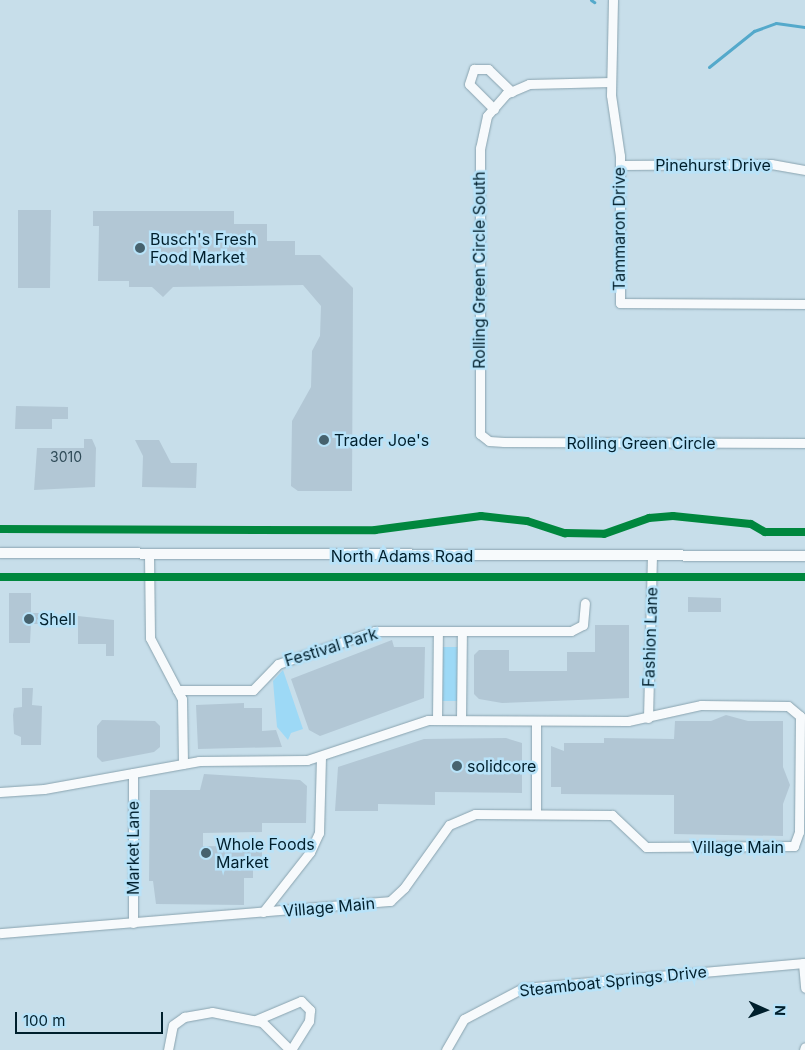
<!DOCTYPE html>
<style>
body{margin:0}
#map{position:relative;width:805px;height:1050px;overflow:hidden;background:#c7deea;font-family:Inter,sans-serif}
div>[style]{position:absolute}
.green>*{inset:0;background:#9dd9f6}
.stream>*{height:3px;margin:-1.5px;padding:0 1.5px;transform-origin:1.5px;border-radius:1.5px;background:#54a9cb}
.building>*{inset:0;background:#b2c7d5}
.roads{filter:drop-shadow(0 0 1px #89a3af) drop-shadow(0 0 1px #89a3af)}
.minor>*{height:9px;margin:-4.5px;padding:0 4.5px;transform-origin:4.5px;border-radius:4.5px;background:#f7fafc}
.tertiary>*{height:10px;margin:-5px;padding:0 5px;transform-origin:5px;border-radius:5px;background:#f7fafc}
.cycleway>*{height:8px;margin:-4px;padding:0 4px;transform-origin:4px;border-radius:4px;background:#00873e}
.dots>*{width:14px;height:14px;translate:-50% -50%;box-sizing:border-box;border:2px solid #b8e3f9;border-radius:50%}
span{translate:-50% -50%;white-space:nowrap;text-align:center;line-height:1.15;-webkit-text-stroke:5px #b8e3f9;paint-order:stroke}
.number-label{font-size:14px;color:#2e4a57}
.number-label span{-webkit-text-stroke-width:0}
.street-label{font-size:16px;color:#001f2c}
.poi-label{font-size:16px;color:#001f2c}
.left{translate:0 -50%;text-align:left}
.north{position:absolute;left:740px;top:985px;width:50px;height:50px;-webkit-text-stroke:4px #b8e3f9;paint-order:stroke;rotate:92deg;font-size:14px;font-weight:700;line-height:20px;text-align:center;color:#001f2c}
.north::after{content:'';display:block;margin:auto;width:18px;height:22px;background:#001f2c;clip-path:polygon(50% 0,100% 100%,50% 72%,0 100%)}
.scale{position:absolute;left:15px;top:1012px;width:148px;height:22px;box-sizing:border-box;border:2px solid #001f2c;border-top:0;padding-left:6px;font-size:15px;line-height:18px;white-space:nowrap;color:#001f2c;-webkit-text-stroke:4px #b8e3f9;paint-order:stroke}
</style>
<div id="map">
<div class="green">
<i style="clip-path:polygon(442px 647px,458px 647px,457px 701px,441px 701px)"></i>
<i style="clip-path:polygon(283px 670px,303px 729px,291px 733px,288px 740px,277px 727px,273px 681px)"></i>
</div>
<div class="stream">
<i style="left:591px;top:0;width:4px;rotate:34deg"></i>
<i style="left:709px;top:67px;width:58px;rotate:-38.7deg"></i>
<i style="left:754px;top:31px;width:23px;rotate:-20deg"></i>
<i style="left:776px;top:23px;width:29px;rotate:8deg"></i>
</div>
<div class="building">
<i style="clip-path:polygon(18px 210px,51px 210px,50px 288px,18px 288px)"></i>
<i style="clip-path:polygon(93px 211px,234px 211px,234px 224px,267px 224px,267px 241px,295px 241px,295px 255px,320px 255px,353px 288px,352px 491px,298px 491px,291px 486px,292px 421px,311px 387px,312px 351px,320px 336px,321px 306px,303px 285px,173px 287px,163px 297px,152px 287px,129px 287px,129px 281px,98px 281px,99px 226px,93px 226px)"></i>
<i style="clip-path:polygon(16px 406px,68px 407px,68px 419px,52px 419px,52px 429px,15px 429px)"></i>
<i style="clip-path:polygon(84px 439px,92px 439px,96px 448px,95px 487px,34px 490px,37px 448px,84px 448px)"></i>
<i style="clip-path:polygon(135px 440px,159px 440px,171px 463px,197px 463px,196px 488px,142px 487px,143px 456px)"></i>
<i style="clip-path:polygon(9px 593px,31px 593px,31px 613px,39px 613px,38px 624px,31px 624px,30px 643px,9px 643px)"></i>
<i style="clip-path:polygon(688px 597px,721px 598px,721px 612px,688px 612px)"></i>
<i style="clip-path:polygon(78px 616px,114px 620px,114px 656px,106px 656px,106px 644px,78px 644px)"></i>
<i style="clip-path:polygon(595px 625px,629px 625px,629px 698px,502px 703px,479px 699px,474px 694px,474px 655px,479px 650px,509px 650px,509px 671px,567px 671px,567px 652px,595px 652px)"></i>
<i style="clip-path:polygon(392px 640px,394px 647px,425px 647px,424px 698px,320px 736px,309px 730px,291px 679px)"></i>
<i style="clip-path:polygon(22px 688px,33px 688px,32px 705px,42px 706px,41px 745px,21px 745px,21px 737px,14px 734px,13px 715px,14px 708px,22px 707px)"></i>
<i style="clip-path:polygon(244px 703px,244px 708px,262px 708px,262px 731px,276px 730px,282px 747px,198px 749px,196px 705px)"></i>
<i style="clip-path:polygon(726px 715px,748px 721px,783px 721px,783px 767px,790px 785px,783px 804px,783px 836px,674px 834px,674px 795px,561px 794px,561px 787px,551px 787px,551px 746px,564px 751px,564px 743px,604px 743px,604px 738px,674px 739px,675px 721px,711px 721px)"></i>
<i style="clip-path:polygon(102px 720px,155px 721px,160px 726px,160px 747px,154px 752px,102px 762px,97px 757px,97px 726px)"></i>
<i style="clip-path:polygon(506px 738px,522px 743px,522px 793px,435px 792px,435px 805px,378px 804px,378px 811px,335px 811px,338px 767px,424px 739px)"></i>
<i style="clip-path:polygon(204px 774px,300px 780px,307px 786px,306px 823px,262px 823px,262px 832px,203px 833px,203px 846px,262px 847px,262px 860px,253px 860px,253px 878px,244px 878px,244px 905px,156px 904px,153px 881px,149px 881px,150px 790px,200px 790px)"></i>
</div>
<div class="roads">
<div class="minor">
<i style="left:613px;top:0;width:95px;rotate:91.2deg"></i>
<i style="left:611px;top:95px;width:62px;rotate:81.6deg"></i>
<i style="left:620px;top:156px;width:147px;rotate:90deg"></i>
<i style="left:620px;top:303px;width:185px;rotate:0.3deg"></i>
<i style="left:611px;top:82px;width:82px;rotate:178.6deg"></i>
<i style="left:529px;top:84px;width:25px;rotate:157deg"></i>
<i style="left:506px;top:94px;width:29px;rotate:131deg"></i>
<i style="left:487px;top:116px;width:33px;rotate:102deg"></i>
<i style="left:480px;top:148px;width:286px;rotate:90deg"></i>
<i style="left:480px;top:434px;width:11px;rotate:38deg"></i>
<i style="left:489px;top:441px;width:15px;rotate:4deg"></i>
<i style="left:504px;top:442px;width:301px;rotate:0.2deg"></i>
<i style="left:494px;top:109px;width:35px;rotate:-135deg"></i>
<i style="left:469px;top:84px;width:16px;rotate:-72deg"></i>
<i style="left:474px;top:69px;width:14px"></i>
<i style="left:488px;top:69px;width:33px;rotate:44deg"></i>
<i style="left:620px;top:165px;width:151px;rotate:-0.4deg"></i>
<i style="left:771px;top:164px;width:35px;rotate:10deg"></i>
<i style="left:149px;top:555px;width:83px;rotate:89.3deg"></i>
<i style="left:150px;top:638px;width:69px;rotate:62.3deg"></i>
<i style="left:182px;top:699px;width:65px;rotate:89.1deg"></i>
<i style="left:177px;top:690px;width:76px"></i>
<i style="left:253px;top:690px;width:36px;rotate:-46deg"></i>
<i style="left:278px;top:664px;width:102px;rotate:-18.8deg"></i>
<i style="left:375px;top:631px;width:196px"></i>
<i style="left:571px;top:631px;width:13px;rotate:-27deg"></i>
<i style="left:583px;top:625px;width:22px;rotate:-85deg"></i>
<i style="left:648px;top:718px;width:162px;rotate:-88.6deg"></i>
<i style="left:437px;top:720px;width:89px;rotate:-89.4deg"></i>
<i style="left:461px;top:720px;width:89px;rotate:-89.4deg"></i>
<i style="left:133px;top:773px;width:150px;rotate:90deg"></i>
<i style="left:0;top:792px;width:44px;rotate:-3.9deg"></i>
<i style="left:44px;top:789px;width:158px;rotate:-10.2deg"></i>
<i style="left:199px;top:761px;width:108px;rotate:-0.5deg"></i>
<i style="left:307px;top:760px;width:127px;rotate:-18.3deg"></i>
<i style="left:428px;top:720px;width:200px;rotate:0.3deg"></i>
<i style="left:628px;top:721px;width:75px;rotate:-12.4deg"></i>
<i style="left:701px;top:705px;width:87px;rotate:0.7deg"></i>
<i style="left:788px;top:706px;width:16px;rotate:40deg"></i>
<i style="left:800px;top:716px;width:116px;rotate:90.5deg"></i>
<i style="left:799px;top:832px;width:15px;rotate:110deg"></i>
<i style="left:794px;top:846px;width:148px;rotate:179.6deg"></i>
<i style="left:646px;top:847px;width:47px;rotate:-136.7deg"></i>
<i style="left:612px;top:815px;width:137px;rotate:-179.6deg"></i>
<i style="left:475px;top:814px;width:28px;rotate:157deg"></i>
<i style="left:449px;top:825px;width:77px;rotate:125.5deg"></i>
<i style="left:404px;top:888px;width:19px;rotate:137deg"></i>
<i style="left:390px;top:901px;width:391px;rotate:175.3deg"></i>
<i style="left:536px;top:814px;width:93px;rotate:-90deg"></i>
<i style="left:263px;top:912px;width:76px;rotate:-51.9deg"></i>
<i style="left:310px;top:852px;width:21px;rotate:-65deg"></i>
<i style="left:319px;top:833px;width:77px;rotate:-88.5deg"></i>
<i style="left:803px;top:963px;width:25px;rotate:85deg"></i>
<i style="left:256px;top:1020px;width:49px;rotate:-22.9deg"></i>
<i style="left:301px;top:1001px;width:13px;rotate:45deg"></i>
<i style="left:310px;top:1010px;width:11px;rotate:95deg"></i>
<i style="left:309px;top:1021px;width:34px;rotate:122deg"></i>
<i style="left:168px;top:1050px;width:25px;rotate:-79deg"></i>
<i style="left:173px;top:1025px;width:14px;rotate:-36deg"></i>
<i style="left:184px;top:1017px;width:28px;rotate:-10deg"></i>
<i style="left:212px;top:1012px;width:51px;rotate:11.3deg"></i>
<i style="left:262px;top:1022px;width:40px;rotate:45deg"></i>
<i style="left:446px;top:1050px;width:36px;rotate:-60deg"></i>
<i style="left:464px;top:1019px;width:67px;rotate:-27.7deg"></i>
<i style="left:523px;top:988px;width:283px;rotate:-5.1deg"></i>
<i style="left:804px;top:1050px;width:3px;rotate:-72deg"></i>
</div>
<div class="tertiary">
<i style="left:0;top:553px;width:805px;rotate:0.21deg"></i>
</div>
</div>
<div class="cycleway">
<i style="left:0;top:529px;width:375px;rotate:0.2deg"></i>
<i style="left:375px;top:530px;width:107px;rotate:-7.5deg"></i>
<i style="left:481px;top:516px;width:46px;rotate:6.2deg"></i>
<i style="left:527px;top:521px;width:40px;rotate:18deg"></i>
<i style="left:565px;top:533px;width:39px;rotate:1deg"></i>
<i style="left:604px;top:534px;width:48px;rotate:-19.6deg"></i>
<i style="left:649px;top:518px;width:24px;rotate:-5deg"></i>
<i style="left:673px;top:516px;width:78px;rotate:5.9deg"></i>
<i style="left:751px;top:524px;width:16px;rotate:30deg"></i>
<i style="left:765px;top:532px;width:40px"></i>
<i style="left:0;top:577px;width:805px"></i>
</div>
<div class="dots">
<i style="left:140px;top:248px;background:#46626e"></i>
<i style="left:324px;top:440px;background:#46626e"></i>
<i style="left:29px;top:619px;background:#46626e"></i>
<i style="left:457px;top:766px;background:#46626e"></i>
<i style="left:206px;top:853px;background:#46626e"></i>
</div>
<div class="number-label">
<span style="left:66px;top:457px">3010</span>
</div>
<div class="street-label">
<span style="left:713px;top:165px">Pinehurst Drive</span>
<span style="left:619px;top:229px;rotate:-90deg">Tammaron Drive</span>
<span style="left:479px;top:270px;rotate:-90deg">Rolling Green Circle South</span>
<span style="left:641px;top:443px">Rolling Green Circle</span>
<span style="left:402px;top:556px">North Adams Road</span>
<span style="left:650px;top:637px;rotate:-88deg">Fashion Lane</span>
<span style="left:331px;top:647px;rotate:-17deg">Festival Park</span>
<span style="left:738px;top:847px">Village Main</span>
<span style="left:133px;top:848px;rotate:-90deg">Market Lane</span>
<span style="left:329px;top:907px;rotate:-5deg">Village Main</span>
<span style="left:613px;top:981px;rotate:-6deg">Steamboat Springs Drive</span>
</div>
<div class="poi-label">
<span class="left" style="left:150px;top:248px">Busch's Fresh<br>Food Market</span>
<span class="left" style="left:334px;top:440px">Trader Joe's</span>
<span class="left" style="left:39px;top:619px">Shell</span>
<span class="left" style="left:467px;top:766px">solidcore</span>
<span class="left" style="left:216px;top:853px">Whole Foods<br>Market</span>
</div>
<div class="north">N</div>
<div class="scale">100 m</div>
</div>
